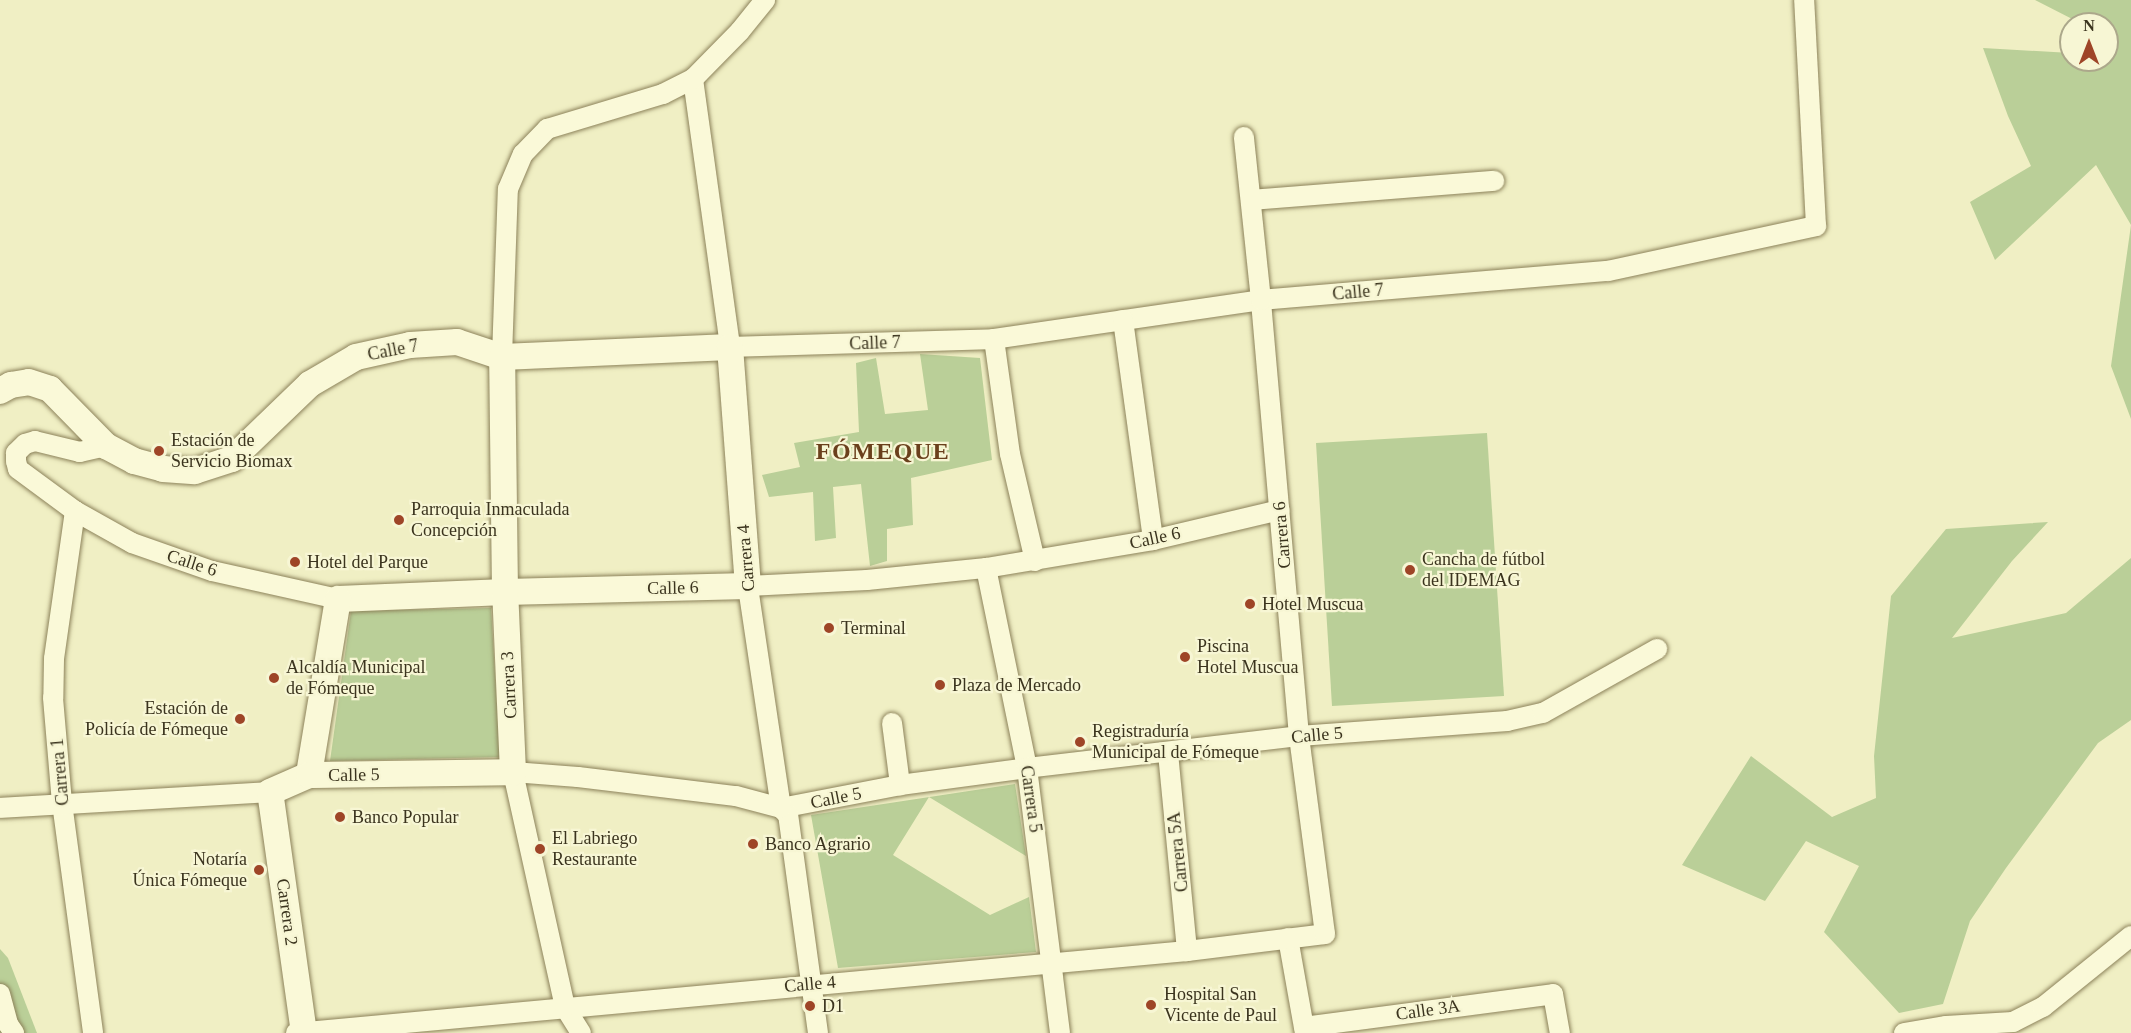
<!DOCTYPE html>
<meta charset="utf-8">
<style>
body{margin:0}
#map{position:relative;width:2131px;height:1033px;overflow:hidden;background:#f0efc4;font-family:Georgia,serif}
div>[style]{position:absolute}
.green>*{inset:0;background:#bacf98}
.roads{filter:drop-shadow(0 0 2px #8c825a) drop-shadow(0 0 2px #8c825a)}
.minor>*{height:20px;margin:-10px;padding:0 10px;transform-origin:10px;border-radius:10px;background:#faf9d8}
.tertiary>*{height:26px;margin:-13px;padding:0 13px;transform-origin:13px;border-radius:13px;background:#faf9d8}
.dots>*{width:16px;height:16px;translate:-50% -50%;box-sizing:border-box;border:3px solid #f7f6d4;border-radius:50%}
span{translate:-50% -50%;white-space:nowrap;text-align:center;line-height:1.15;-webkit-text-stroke:4.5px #f7f6d4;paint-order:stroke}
.street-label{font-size:18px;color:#3b341e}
.poi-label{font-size:18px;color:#3b341e}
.left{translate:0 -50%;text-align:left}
.right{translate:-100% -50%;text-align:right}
.district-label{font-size:24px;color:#6a401c;font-weight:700;letter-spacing:1.5px}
.north{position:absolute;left:2059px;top:12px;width:60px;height:60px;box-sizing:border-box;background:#f7f6d4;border:2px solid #aca88b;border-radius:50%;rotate:0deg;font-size:16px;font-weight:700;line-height:24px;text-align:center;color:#3b341e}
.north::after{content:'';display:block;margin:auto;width:21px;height:27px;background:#9e4527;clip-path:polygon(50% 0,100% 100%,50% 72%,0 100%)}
</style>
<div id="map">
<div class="green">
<i style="clip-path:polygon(2035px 0,2131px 0,2131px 419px,2111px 366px,2131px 225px,2096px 165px,1995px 260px,1970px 202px,2031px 166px,2008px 116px,1983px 48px,2071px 53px,2071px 60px,2107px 60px,2107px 24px,2082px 24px)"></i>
<i style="clip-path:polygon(920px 354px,980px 358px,992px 460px,911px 478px,913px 525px,887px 529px,887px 561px,870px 566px,861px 484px,833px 487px,836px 538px,815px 541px,813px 492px,769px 497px,762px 475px,800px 467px,794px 443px,859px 432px,856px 363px,876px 358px,885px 414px,928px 410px)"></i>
<i style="clip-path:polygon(1487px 433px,1504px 696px,1332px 706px,1316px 443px)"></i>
<i style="clip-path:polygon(2048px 522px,2012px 561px,1952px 638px,2066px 613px,2131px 558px,2131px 720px,2098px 743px,2006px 868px,1970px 921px,1943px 1004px,1899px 1013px,1824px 932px,1859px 866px,1806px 841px,1765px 901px,1682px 865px,1751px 756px,1832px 817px,1876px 798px,1874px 756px,1891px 596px,1946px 529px)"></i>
<i style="clip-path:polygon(491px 608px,500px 757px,330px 761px,351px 611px)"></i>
<i style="clip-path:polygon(1015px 784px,1026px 856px,929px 797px,893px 855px,990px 915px,1029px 897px,1036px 952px,838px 968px,811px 815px)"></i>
<i style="clip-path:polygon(0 949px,8px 958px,37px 1033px,0 1033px)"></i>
</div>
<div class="roads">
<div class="minor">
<i style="left:693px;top:79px;width:271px;rotate:82.1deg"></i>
<i style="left:730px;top:347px;width:264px;rotate:-1.7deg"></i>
<i style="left:994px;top:339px;width:270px;rotate:-8.3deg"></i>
<i style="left:1261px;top:300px;width:348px;rotate:-4.8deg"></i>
<i style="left:1608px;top:271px;width:213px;rotate:-12.2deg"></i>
<i style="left:1816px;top:226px;width:226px;rotate:-93deg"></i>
<i style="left:1251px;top:200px;width:244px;rotate:-4.5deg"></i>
<i style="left:1123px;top:320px;width:222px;rotate:82.2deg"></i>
<i style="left:994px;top:339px;width:116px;rotate:82.1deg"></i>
<i style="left:1010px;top:454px;width:110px;rotate:76.8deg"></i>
<i style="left:502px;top:357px;width:168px;rotate:-88deg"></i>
<i style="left:508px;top:189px;width:38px;rotate:-67deg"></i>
<i style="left:523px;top:154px;width:35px;rotate:-46deg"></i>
<i style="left:547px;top:129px;width:121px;rotate:-16.8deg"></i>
<i style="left:663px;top:94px;width:34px;rotate:-27deg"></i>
<i style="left:693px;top:79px;width:67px;rotate:-45.6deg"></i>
<i style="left:740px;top:31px;width:40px;rotate:-51deg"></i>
<i style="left:106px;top:446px;width:27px;rotate:167deg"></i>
<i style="left:80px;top:452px;width:46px;rotate:-166.3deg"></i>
<i style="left:35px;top:441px;width:10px;rotate:163deg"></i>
<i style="left:25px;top:444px;width:13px;rotate:135deg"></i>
<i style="left:16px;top:453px;width:8px;rotate:90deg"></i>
<i style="left:16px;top:461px;width:8px;rotate:76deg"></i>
<i style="left:18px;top:469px;width:71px;rotate:36.4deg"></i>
<i style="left:75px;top:511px;width:65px;rotate:29.3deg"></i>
<i style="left:132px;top:543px;width:85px;rotate:19.3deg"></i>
<i style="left:212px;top:571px;width:129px;rotate:12.5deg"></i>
<i style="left:75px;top:511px;width:149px;rotate:98.1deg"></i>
<i style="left:54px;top:659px;width:39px;rotate:91deg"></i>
<i style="left:53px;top:698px;width:105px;rotate:85.1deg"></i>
<i style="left:62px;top:803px;width:232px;rotate:82.3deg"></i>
<i style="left:986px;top:568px;width:204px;rotate:78.4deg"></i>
<i style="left:1027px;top:768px;width:267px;rotate:82.9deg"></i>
<i style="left:892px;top:723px;width:63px;rotate:82.6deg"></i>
<i style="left:1168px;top:753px;width:199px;rotate:84.5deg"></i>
<i style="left:0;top:808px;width:270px;rotate:-3.4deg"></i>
<i style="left:1288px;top:938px;width:97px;rotate:79.9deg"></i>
<i style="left:0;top:994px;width:31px;rotate:75deg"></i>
<i style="left:8px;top:1024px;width:11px;rotate:56deg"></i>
<i style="left:1304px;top:1027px;width:251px;rotate:-7.5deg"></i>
<i style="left:1553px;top:994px;width:40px;rotate:80deg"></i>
<i style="left:296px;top:1033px;width:895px;rotate:-5.26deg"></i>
<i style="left:1187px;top:951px;width:139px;rotate:-7deg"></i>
<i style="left:1325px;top:934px;width:200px;rotate:-97.5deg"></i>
<i style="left:1299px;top:736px;width:438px;rotate:-95deg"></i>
<i style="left:1261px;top:300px;width:164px;rotate:-96deg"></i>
<i style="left:581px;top:1033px;width:31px;rotate:-122deg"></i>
<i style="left:565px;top:1007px;width:241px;rotate:-102.5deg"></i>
<i style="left:513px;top:772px;width:65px;rotate:4.4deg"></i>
<i style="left:578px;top:777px;width:159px;rotate:6.9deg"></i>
<i style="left:736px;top:796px;width:47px;rotate:14.9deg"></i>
<i style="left:781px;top:808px;width:121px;rotate:-10.9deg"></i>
<i style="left:900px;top:785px;width:128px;rotate:-7.6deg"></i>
<i style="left:1027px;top:768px;width:274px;rotate:-6.7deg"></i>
<i style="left:1299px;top:736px;width:209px;rotate:-4.1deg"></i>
<i style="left:1507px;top:721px;width:37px;rotate:-13deg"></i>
<i style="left:1543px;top:713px;width:131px;rotate:-29.3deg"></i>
<i style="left:818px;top:1033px;width:220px;rotate:-97.8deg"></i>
<i style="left:788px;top:815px;width:10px;rotate:-135deg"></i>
<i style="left:781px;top:808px;width:224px;rotate:-98.5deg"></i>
<i style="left:748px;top:586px;width:119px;rotate:-2.9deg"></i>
<i style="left:867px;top:580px;width:120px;rotate:-5.8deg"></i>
<i style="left:986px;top:568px;width:169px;rotate:-9.5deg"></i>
<i style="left:1153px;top:540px;width:130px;rotate:-13.3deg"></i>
<i style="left:1904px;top:1033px;width:43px;rotate:-9.5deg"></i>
<i style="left:1946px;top:1026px;width:67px;rotate:-3.4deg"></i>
<i style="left:2013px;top:1022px;width:34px;rotate:-27deg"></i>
<i style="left:2043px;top:1007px;width:113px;rotate:-38.9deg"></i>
</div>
<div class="tertiary">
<i style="left:0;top:391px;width:13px;rotate:-29deg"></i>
<i style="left:11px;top:385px;width:18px;rotate:-9deg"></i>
<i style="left:29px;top:382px;width:22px;rotate:18deg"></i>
<i style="left:50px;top:389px;width:80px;rotate:45.5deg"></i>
<i style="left:106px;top:446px;width:32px;rotate:28deg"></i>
<i style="left:134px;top:461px;width:30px;rotate:15deg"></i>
<i style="left:163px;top:469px;width:32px;rotate:4deg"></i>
<i style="left:195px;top:471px;width:39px;rotate:-18deg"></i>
<i style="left:232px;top:459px;width:108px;rotate:-43.9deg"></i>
<i style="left:310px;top:384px;width:53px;rotate:-30.4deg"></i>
<i style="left:356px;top:357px;width:55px;rotate:-12.5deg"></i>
<i style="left:410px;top:345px;width:47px;rotate:-3.7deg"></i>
<i style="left:457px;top:342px;width:47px;rotate:18.4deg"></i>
<i style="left:502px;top:357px;width:228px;rotate:-2.5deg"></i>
<i style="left:730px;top:347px;width:240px;rotate:85.7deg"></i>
<i style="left:748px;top:586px;width:243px;rotate:178.6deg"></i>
<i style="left:505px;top:592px;width:167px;rotate:177.6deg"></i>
<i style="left:338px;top:599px;width:178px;rotate:99.4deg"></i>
<i style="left:304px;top:1033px;width:243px;rotate:-98deg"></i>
<i style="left:270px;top:792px;width:43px;rotate:-23.6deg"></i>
<i style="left:309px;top:775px;width:204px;rotate:-0.8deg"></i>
<i style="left:513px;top:772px;width:180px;rotate:-92.5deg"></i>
<i style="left:505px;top:592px;width:235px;rotate:-90.7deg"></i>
</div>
</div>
<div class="dots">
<i style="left:159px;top:451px;background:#9e4527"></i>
<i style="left:399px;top:520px;background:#9e4527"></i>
<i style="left:295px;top:562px;background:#9e4527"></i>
<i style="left:1410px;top:570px;background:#9e4527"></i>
<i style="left:1250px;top:604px;background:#9e4527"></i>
<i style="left:829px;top:628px;background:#9e4527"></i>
<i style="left:1185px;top:657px;background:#9e4527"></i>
<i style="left:274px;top:678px;background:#9e4527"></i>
<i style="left:940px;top:685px;background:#9e4527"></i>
<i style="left:240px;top:719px;background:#9e4527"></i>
<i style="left:1080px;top:742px;background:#9e4527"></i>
<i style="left:340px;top:817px;background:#9e4527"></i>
<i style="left:753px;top:844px;background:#9e4527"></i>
<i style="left:540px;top:849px;background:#9e4527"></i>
<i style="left:259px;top:870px;background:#9e4527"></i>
<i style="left:1151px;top:1005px;background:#9e4527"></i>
<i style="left:810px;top:1006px;background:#9e4527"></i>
</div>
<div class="street-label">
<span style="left:1358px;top:292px;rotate:-5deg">Calle 7</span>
<span style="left:875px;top:343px;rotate:-2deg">Calle 7</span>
<span style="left:393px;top:350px;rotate:-11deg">Calle 7</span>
<span style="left:1282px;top:535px;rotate:-95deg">Carrera 6</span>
<span style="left:1155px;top:538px;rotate:-12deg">Calle 6</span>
<span style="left:746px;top:558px;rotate:-95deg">Carrera 4</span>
<span style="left:192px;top:563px;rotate:18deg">Calle 6</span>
<span style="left:673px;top:588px;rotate:-1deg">Calle 6</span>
<span style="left:509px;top:685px;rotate:-93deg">Carrera 3</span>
<span style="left:1317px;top:735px;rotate:-5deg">Calle 5</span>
<span style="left:60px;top:772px;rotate:-95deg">Carrera 1</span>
<span style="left:354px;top:775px;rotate:-1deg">Calle 5</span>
<span style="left:836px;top:798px;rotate:-11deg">Calle 5</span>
<span style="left:1031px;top:799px;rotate:82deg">Carrera 5</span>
<span style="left:1178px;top:852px;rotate:-96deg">Carrera 5A</span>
<span style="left:287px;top:912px;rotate:82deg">Carrera 2</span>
<span style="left:810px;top:984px;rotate:-5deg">Calle 4</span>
<span style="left:1428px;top:1010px;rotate:-8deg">Calle 3A</span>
</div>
<div class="poi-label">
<span class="left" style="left:171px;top:451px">Estación de<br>Servicio Biomax</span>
<span class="left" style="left:411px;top:520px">Parroquia Inmaculada<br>Concepción</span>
<span class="left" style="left:1422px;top:570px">Cancha de fútbol<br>del IDEMAG</span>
<span class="left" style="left:307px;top:562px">Hotel del Parque</span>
<span class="left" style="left:1262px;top:604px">Hotel Muscua</span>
<span class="left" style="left:841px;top:628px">Terminal</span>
<span class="left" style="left:1197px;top:657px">Piscina<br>Hotel Muscua</span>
<span class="left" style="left:286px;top:678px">Alcaldía Municipal<br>de Fómeque</span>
<span class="left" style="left:952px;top:685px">Plaza de Mercado</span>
<span class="right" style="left:228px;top:719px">Estación de<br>Policía de Fómeque</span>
<span class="left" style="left:1092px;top:742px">Registraduría<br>Municipal de Fómeque</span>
<span class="left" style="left:352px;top:817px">Banco Popular</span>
<span class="left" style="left:552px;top:849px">El Labriego<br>Restaurante</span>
<span class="left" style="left:765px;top:844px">Banco Agrario</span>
<span class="right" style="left:247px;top:870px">Notaría<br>Única Fómeque</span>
<span class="left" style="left:1164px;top:1005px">Hospital San<br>Vicente de Paul</span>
<span class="left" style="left:822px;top:1006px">D1</span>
</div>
<div class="district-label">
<span style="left:883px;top:452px">FÓMEQUE</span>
</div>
<div class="north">N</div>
</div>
